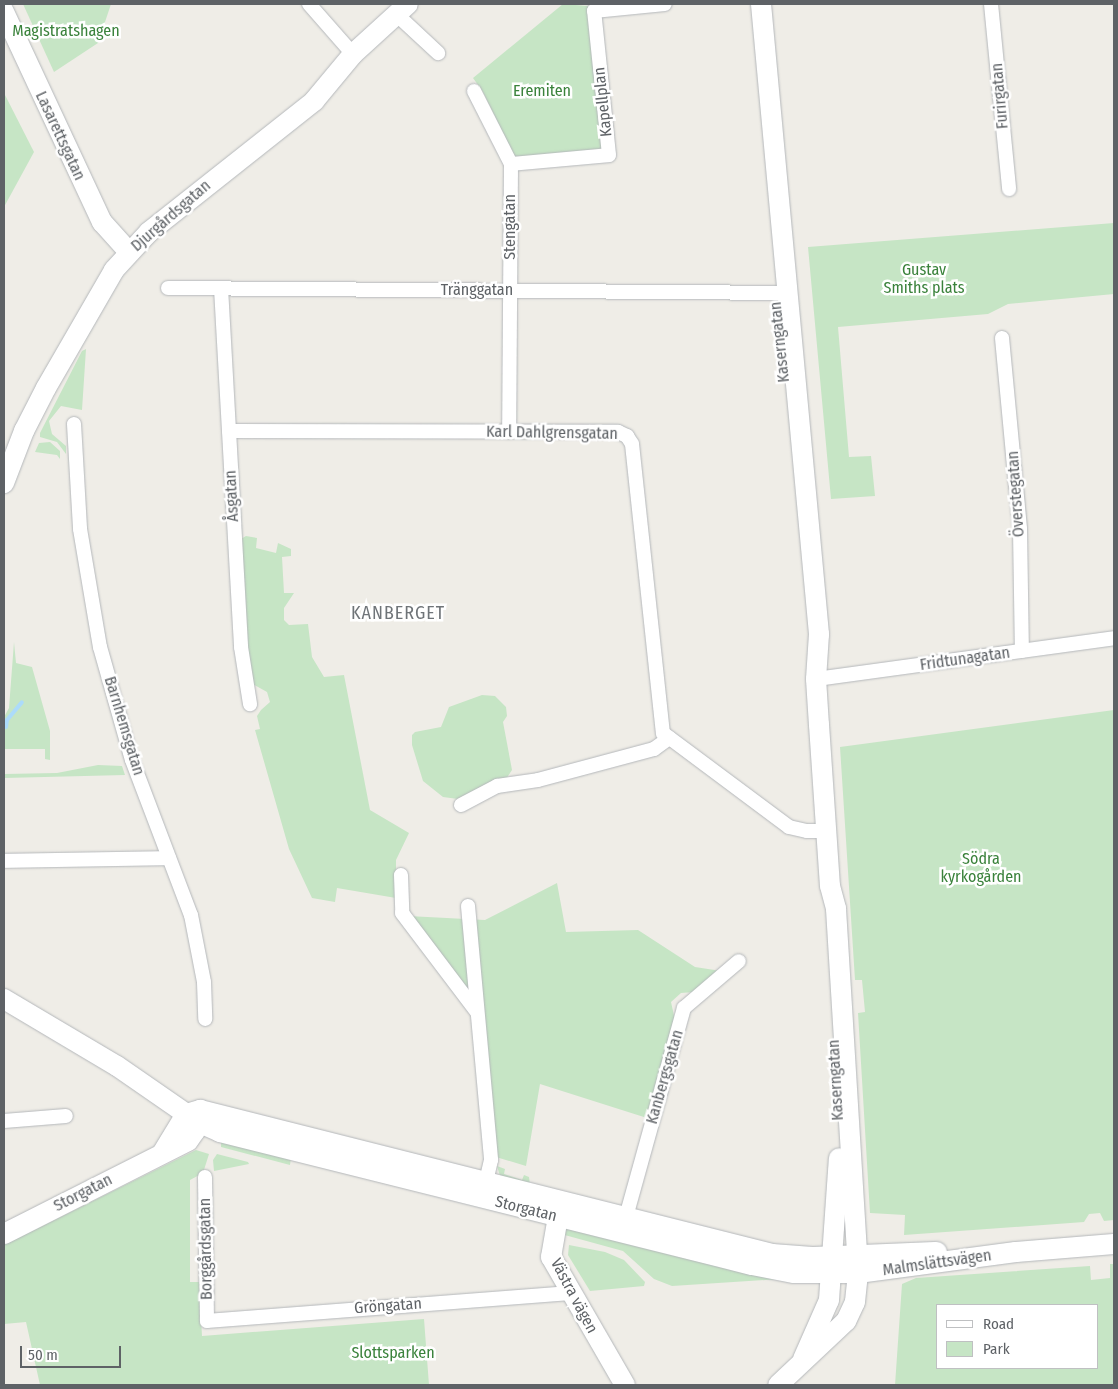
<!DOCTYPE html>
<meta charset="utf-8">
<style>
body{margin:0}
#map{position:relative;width:1118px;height:1389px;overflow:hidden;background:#efede7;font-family:"Fira Sans Condensed",sans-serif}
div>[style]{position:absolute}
.green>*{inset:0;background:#c6e5c5}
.stream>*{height:4px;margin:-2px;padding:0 2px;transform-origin:2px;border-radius:2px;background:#acdbfa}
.roads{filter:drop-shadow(0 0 1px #b4b7ba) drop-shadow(0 0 1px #b4b7ba)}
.street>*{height:14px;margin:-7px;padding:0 7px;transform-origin:7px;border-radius:7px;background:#fff}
.secondary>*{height:20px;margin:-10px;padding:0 10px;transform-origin:10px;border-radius:10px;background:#fff}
span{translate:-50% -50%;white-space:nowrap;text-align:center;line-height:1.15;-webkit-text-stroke:5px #fff;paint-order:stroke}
.park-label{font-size:16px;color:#3a823b}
.street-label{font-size:16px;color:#5e6266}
.neighbourhood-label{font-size:18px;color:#6f7478;letter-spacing:1px}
.frame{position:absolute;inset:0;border:5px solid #5e6266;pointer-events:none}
.legend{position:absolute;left:936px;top:1304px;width:162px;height:65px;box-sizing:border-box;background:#fff;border:1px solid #bfc0c2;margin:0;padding:6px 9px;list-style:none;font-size:15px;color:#5e6266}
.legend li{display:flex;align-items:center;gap:10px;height:25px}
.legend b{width:25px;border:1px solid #bfc0c2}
.scale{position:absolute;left:20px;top:1346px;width:101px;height:22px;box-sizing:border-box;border:2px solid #5e6266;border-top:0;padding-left:6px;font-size:15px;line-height:18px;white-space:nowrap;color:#5e6266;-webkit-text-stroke:4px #fff;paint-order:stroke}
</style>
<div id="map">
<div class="green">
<i style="clip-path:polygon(23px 4px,111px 4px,98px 43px,54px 72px)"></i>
<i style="clip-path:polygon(563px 4px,588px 6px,602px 149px,514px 158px,483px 92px,473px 78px)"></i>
<i style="clip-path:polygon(4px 93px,34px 152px,4px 207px)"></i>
<i style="clip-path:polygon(1114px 223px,1114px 294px,1008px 304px,988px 314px,838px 327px,849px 457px,871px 456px,875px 496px,831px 499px,808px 247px)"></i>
<i style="clip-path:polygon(86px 349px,82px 410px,61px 406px,49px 421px,52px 434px,66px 446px,66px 454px,57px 442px,40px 437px,40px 433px,82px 351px)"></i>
<i style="clip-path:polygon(50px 442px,60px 451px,60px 459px,57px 455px,35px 452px,39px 443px)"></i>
<i style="clip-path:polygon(246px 536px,257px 538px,256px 548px,276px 553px,278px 543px,291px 549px,291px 556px,282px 557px,284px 593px,294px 593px,284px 608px,284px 620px,289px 625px,308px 624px,312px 657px,324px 677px,344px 675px,370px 810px,409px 833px,396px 860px,396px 898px,337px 888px,335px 902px,312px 898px,289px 849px,255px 730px,260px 729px,257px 716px,261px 710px,270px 702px,267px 692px,251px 683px,245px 645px,241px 539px)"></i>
<i style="clip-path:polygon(14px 642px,16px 663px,32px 667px,50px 731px,50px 760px,45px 759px,45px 749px,4px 749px,4px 717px,9px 708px)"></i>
<i style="clip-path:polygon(482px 695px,495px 696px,506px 707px,507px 716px,503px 722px,512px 770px,506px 779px,458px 799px,443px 797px,423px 781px,412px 745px,412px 735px,415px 732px,441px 727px,449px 707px)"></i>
<i style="clip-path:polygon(1114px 710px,1114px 1220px,1104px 1221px,1100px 1213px,1089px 1214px,1084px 1222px,904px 1235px,905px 1215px,870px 1213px,858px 1013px,865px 1012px,862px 980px,855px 980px,840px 747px)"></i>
<i style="clip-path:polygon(98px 765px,122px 766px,125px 775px,4px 778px,4px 774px,57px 773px)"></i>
<i style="clip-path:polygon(557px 883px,566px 932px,638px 930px,695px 967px,721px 971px,694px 992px,681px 993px,671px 1002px,675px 1020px,647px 1118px,540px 1084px,526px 1166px,496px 1157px,481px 1009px,408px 916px,485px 920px)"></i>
<i style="clip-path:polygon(221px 1139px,291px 1157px,290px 1165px,221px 1147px)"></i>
<i style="clip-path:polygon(196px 1150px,209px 1154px,203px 1173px,190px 1180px,190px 1282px,199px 1282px,202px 1336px,424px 1319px,429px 1385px,40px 1385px,26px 1322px,4px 1324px,4px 1245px)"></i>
<i style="clip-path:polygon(217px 1154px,248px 1162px,249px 1164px,214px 1171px,213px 1160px)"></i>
<i style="clip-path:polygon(497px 1166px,505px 1169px,504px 1174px,522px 1180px,524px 1175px,529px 1177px,530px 1185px,500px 1176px)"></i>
<i style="clip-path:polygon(565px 1228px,781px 1279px,672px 1286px,654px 1279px,623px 1251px,561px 1234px)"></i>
<i style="clip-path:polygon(569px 1245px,605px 1252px,624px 1260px,645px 1282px,644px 1286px,590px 1291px,568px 1255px)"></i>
<i style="clip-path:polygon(evenodd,1110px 1264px,1114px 1264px,1114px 1385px,895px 1385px,902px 1284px,916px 1278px,1090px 1266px,1091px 1280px,1110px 1278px,1110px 1264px,937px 1305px,1097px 1305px,1097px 1368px,937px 1368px,937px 1305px)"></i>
</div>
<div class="stream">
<i style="left:6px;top:727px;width:7px;rotate:-82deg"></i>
<i style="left:7px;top:720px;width:23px;rotate:-50deg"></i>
</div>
<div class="roads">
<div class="street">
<i style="left:309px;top:4px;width:67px;rotate:48.7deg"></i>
<i style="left:991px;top:4px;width:186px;rotate:84.4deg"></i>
<i style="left:395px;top:13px;width:59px;rotate:42.9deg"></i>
<i style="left:474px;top:91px;width:82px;rotate:63.1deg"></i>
<i style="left:511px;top:164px;width:268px;rotate:90.4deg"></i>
<i style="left:511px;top:164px;width:98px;rotate:-5.2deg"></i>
<i style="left:609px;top:155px;width:145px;rotate:-95.9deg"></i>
<i style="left:594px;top:11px;width:71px;rotate:-5.6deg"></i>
<i style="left:168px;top:288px;width:617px;rotate:0.46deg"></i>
<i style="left:221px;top:288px;width:360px;rotate:86.8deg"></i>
<i style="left:241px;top:647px;width:58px;rotate:81deg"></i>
<i style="left:1002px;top:338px;width:192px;rotate:84.6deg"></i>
<i style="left:1020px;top:529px;width:122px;rotate:89.1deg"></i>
<i style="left:74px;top:424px;width:105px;rotate:86.7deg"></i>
<i style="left:80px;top:529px;width:120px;rotate:80.4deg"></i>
<i style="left:100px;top:647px;width:117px;rotate:74.2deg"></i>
<i style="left:132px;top:760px;width:166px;rotate:69.2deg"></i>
<i style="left:191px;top:915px;width:68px;rotate:79deg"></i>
<i style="left:204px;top:982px;width:37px;rotate:88deg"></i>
<i style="left:229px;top:431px;width:389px;rotate:0.1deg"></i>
<i style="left:618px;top:432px;width:10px;rotate:24deg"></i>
<i style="left:627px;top:436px;width:9px;rotate:58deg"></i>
<i style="left:632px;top:444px;width:291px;rotate:83.9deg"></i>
<i style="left:663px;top:733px;width:157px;rotate:36.7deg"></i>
<i style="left:789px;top:827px;width:18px;rotate:13deg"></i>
<i style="left:807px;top:831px;width:19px"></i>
<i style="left:816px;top:679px;width:301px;rotate:-7.8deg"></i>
<i style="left:461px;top:805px;width:41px;rotate:-27.8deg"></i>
<i style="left:497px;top:786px;width:41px;rotate:-8.3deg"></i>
<i style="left:538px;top:780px;width:120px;rotate:-15deg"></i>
<i style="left:654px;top:749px;width:19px;rotate:-36deg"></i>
<i style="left:4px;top:861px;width:165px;rotate:-1deg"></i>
<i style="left:401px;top:875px;width:38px;rotate:88deg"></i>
<i style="left:402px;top:913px;width:124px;rotate:52.9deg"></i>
<i style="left:468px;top:906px;width:255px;rotate:84.8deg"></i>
<i style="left:491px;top:1160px;width:22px;rotate:103deg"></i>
<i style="left:4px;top:1121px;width:62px;rotate:-4.6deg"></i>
<i style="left:205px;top:1177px;width:144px;rotate:89.2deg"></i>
<i style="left:207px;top:1321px;width:364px;rotate:-4.4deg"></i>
<i style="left:626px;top:1217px;width:217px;rotate:-74.5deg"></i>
<i style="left:684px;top:1008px;width:72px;rotate:-40.5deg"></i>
</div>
<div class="secondary">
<i style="left:761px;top:4px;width:633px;rotate:84.74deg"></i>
<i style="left:819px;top:634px;width:45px;rotate:93.8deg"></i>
<i style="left:816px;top:679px;width:46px;rotate:86.3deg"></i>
<i style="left:819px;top:725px;width:161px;rotate:86.1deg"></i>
<i style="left:830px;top:886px;width:24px;rotate:75deg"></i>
<i style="left:836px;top:909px;width:365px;rotate:86.5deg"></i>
<i style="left:858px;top:1273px;width:29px;rotate:96deg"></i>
<i style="left:855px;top:1302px;width:21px;rotate:115deg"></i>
<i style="left:846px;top:1321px;width:93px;rotate:136.7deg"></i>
<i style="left:4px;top:12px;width:232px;rotate:65deg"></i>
<i style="left:102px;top:222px;width:40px;rotate:48deg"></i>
<i style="left:4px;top:483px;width:56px;rotate:-69deg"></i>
<i style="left:24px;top:431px;width:48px;rotate:-62.9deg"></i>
<i style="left:46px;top:388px;width:136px;rotate:-60deg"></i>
<i style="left:114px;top:270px;width:52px;rotate:-47.4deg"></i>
<i style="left:149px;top:232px;width:211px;rotate:-38.4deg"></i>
<i style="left:314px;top:101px;width:61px;rotate:-50.3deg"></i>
<i style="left:353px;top:54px;width:74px;rotate:-42.3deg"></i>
<i style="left:4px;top:999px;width:131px;rotate:30.7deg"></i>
<i style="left:117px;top:1066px;width:98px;rotate:34.7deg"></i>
<i style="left:198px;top:1122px;width:24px;rotate:24deg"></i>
<i style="left:220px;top:1132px;width:548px;rotate:14.04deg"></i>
<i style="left:752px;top:1265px;width:43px;rotate:10.8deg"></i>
<i style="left:794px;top:1273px;width:64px"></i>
<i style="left:858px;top:1273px;width:159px;rotate:-7.6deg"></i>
<i style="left:1016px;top:1252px;width:98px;rotate:-4.7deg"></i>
<i style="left:163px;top:1152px;width:44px;rotate:-58.8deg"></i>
<i style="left:186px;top:1114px;width:15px;rotate:-16deg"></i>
<i style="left:200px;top:1110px;width:590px;rotate:14.13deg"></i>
<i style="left:772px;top:1254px;width:40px;rotate:4.3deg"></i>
<i style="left:812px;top:1257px;width:125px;rotate:-2.3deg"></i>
<i style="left:560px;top:1205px;width:53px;rotate:99.8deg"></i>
<i style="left:551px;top:1257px;width:148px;rotate:60deg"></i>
<i style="left:4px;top:1234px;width:206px;rotate:-26.8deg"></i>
<i style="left:188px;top:1141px;width:12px;rotate:-55deg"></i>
<i style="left:195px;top:1131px;width:21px;rotate:-76deg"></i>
<i style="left:803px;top:1359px;width:64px;rotate:-66.2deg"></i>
<i style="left:829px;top:1300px;width:142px;rotate:-86deg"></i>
</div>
</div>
<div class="park-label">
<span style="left:66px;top:31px">Magistratshagen</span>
<span style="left:542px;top:91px">Eremiten</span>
<span style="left:924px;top:279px">Gustav<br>Smiths plats</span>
<span style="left:981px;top:868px">Södra<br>kyrkogården</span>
<span style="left:393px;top:1353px">Slottsparken</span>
</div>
<div class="street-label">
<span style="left:1000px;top:96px;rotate:-95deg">Furirgatan</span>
<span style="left:603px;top:102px;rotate:-96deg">Kapellplan</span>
<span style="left:60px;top:136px;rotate:65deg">Lasarettsgatan</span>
<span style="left:171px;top:216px;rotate:-41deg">Djurgårdsgatan</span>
<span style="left:510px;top:227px;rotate:-90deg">Stengatan</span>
<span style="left:477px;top:290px">Tränggatan</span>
<span style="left:780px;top:342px;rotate:-96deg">Kaserngatan</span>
<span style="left:552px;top:433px;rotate:1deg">Karl Dahlgrensgatan</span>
<span style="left:1016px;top:494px;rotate:-94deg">Överstegatan</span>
<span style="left:232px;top:496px;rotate:-93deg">Åsgatan</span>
<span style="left:965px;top:659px;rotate:-8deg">Fridtunagatan</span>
<span style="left:124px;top:726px;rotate:73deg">Barnhemsgatan</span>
<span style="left:665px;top:1077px;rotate:-74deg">Kanbergsgatan</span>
<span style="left:836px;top:1080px;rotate:-93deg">Kaserngatan</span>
<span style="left:83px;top:1193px;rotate:-27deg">Storgatan</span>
<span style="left:526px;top:1209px;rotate:14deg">Storgatan</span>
<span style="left:206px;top:1249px;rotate:-91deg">Borggårdsgatan</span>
<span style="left:937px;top:1263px;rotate:-8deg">Malmslättsvägen</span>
<span style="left:574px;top:1296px;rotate:62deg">Västra vägen</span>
<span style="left:388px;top:1306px;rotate:-4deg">Gröngatan</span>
</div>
<div class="neighbourhood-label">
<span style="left:398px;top:613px">KANBERGET</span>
</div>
<div class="frame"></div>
<ul class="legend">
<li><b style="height:6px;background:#fff"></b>Road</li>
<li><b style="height:14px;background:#c6e5c5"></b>Park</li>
</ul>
<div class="scale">50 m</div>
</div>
